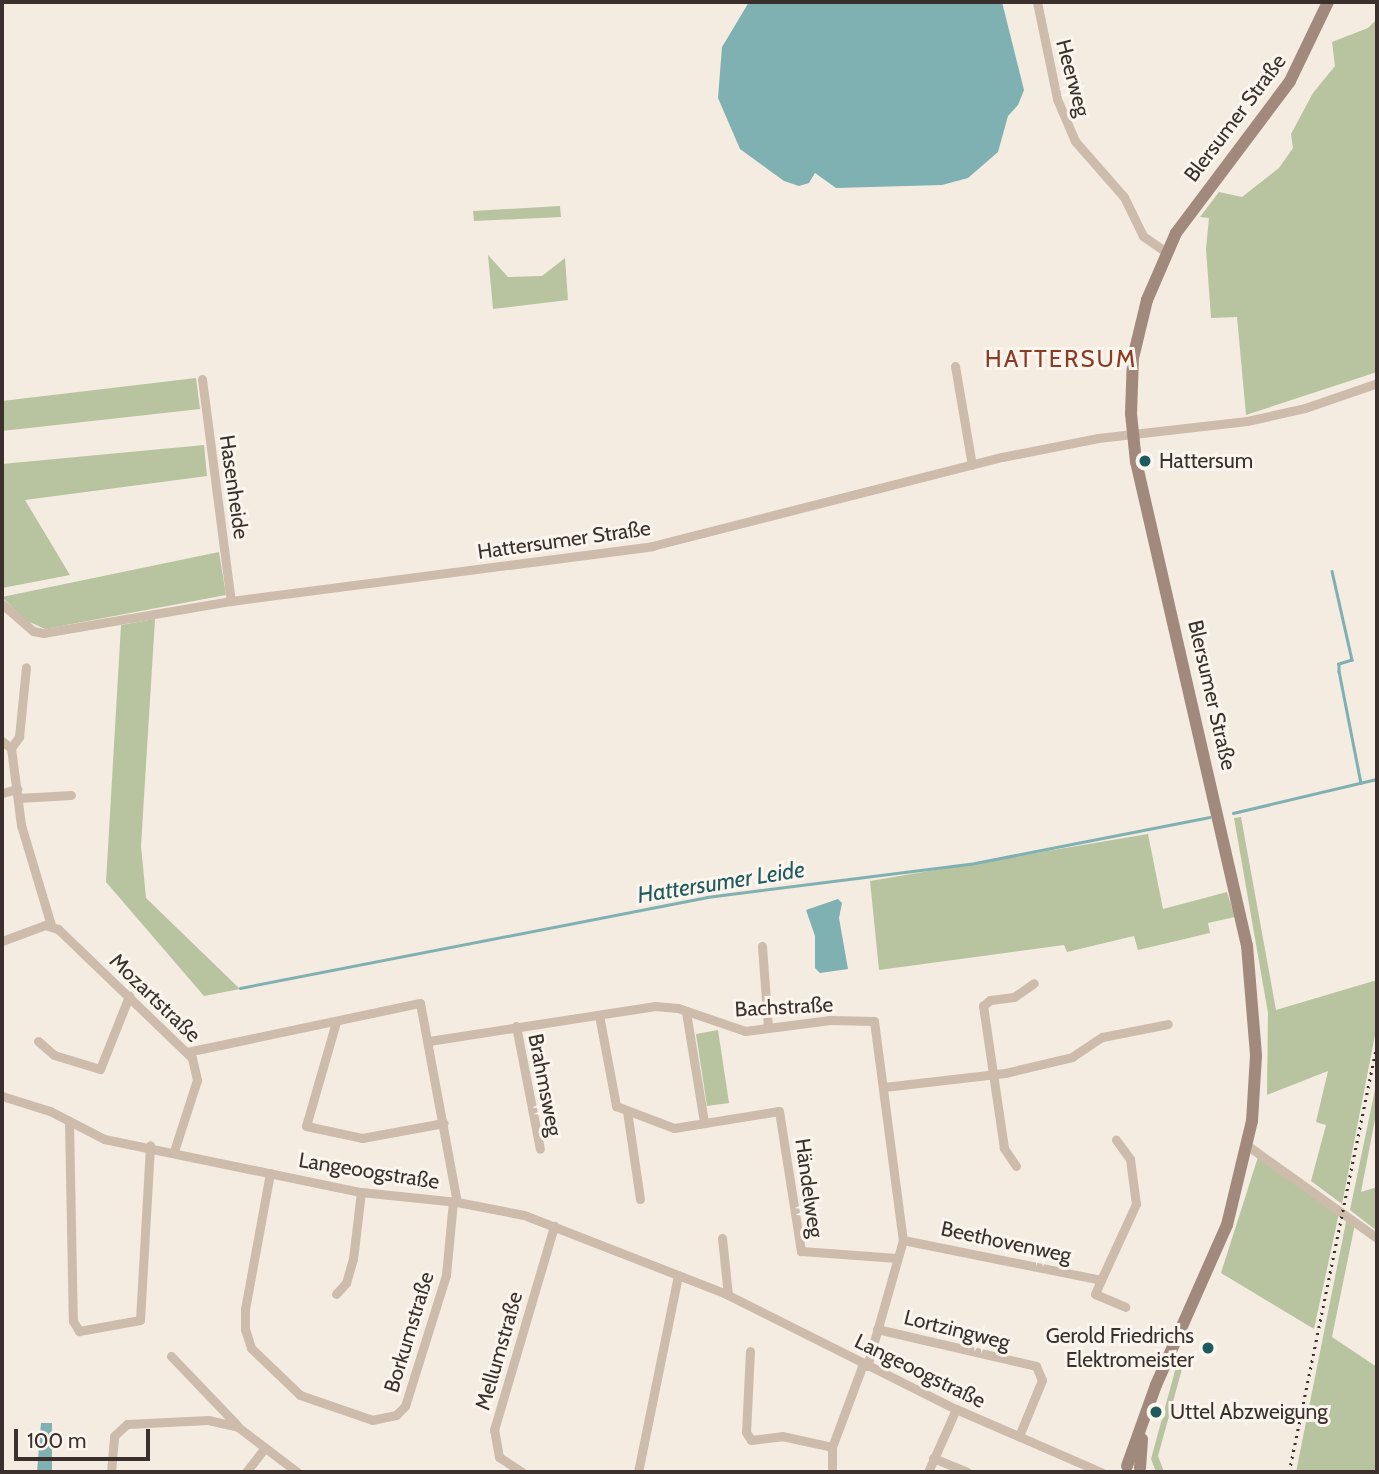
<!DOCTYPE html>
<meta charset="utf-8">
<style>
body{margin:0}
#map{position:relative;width:1379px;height:1474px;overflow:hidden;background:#f4ebe1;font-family:Cabin,sans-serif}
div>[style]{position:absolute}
.green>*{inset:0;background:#b8c4a0}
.water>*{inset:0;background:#7fb0b2}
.stream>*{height:2.5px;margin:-1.25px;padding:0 1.25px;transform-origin:1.25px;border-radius:1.25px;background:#7fb0b2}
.minor>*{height:9px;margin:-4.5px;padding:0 4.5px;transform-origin:4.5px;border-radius:4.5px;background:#cdbbac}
.secondary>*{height:12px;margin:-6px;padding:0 6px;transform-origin:6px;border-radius:6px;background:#a18a7d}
.rail>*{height:2.5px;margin-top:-1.25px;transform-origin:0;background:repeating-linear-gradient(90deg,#3b302b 0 2px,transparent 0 7px)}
.dots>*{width:19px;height:19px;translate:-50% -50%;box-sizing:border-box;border:4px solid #fbf5ee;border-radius:50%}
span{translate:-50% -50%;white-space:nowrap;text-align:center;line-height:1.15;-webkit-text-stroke:6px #fbf5ee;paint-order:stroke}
.street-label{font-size:21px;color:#3b302b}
.poi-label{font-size:21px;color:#3b302b}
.left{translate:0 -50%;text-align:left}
.right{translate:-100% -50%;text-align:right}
.water-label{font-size:23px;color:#1f5a5e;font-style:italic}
.quarter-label{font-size:24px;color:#8c3b22;letter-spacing:2px}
.frame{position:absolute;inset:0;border:4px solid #3b302b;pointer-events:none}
.scale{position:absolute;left:14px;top:1429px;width:136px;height:32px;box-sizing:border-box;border:4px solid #3b302b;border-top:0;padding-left:9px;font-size:21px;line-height:24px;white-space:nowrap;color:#3b302b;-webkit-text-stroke:5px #fbf5ee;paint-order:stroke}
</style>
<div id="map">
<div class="green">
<i style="clip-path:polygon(1377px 19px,1377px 372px,1246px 415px,1237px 317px,1211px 318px,1206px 249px,1209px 218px,1200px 217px,1219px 192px,1242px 197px,1279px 168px,1293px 148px,1291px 134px,1313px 93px,1335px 66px,1332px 42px,1368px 28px)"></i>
<i style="clip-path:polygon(560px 206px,561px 217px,474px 221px,473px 211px)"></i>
<i style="clip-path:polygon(488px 255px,508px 277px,542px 276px,565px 258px,568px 300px,493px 309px)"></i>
<i style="clip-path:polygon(196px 378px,200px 409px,2px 431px,2px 401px)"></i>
<i style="clip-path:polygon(204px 445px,207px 476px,25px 500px,70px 575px,2px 588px,2px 464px)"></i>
<i style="clip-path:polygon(219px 552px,226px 595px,45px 629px,25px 620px,2px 597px)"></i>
<i style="clip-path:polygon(155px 619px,141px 846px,146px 898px,240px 989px,204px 996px,106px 882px,121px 625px)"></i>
<i style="clip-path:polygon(1241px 817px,1276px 1010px,1377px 980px,1377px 1025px,1342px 1204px,1311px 1181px,1326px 1125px,1316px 1122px,1328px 1071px,1267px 1095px,1268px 1013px,1234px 818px)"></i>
<i style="clip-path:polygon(1148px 834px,1163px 909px,1227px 892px,1235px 917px,1208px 923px,1210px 933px,1138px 950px,1134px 936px,1067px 952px,1064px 945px,879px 970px,870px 881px)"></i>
<i style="clip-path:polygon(718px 1030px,729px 1103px,707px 1106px,696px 1034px)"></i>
<i style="clip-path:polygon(1377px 1080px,1377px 1109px,1361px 1192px,1377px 1187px,1377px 1231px,1350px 1210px)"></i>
<i style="clip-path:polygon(1258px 1157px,1339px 1213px,1314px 1329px,1221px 1273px)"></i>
<i style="clip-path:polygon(1347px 1217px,1355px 1224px,1332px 1337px,1377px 1367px,1377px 1466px,1373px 1472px,1296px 1472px)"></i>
<i style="clip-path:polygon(1176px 1367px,1182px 1369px,1158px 1456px,1164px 1472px,1156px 1472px,1151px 1459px)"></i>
</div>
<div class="water">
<i style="clip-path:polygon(749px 2px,1002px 2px,1024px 90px,1018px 105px,1008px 116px,998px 152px,968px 178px,942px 185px,836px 188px,815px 173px,809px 183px,799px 186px,784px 181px,740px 149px,718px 98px,722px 47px)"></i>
<i style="clip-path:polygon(838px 899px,842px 903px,839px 918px,848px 969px,820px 973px,815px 968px,815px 936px,806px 910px)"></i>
<i style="clip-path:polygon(41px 1423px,52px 1423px,52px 1472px,37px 1472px)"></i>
</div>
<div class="stream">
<i style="left:1332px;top:571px;width:91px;rotate:77.3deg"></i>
<i style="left:1352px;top:660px;width:14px;rotate:163deg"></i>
<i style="left:1339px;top:664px;width:7px;rotate:90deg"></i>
<i style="left:1339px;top:671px;width:114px;rotate:78.9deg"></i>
<i style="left:1233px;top:813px;width:148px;rotate:-13.3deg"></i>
<i style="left:240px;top:988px;width:476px;rotate:-11deg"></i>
<i style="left:707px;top:897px;width:265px;rotate:-7.2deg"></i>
<i style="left:970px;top:864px;width:244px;rotate:-11.1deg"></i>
</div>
<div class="minor">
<i style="left:1037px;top:2px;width:99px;rotate:78.3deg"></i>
<i style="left:1057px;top:99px;width:46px;rotate:66.8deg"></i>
<i style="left:1075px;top:141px;width:74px;rotate:48.8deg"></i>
<i style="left:1124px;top:197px;width:43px;rotate:64deg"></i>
<i style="left:1143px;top:236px;width:28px;rotate:35deg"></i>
<i style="left:955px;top:366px;width:100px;rotate:80.3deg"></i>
<i style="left:202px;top:379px;width:224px;rotate:82.6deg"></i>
<i style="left:2px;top:604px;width:41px;rotate:41.1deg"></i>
<i style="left:33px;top:631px;width:10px;rotate:11deg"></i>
<i style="left:43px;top:633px;width:191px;rotate:-9.7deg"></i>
<i style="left:231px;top:601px;width:425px;rotate:-7.4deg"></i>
<i style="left:652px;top:546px;width:361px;rotate:-14.3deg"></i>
<i style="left:1002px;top:457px;width:98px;rotate:-11.2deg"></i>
<i style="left:1098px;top:438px;width:150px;rotate:-6.5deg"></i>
<i style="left:1247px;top:421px;width:59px;rotate:-12.6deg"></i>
<i style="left:1305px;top:408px;width:76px;rotate:-19.1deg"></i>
<i style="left:2px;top:741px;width:11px;rotate:38deg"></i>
<i style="left:11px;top:748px;width:78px;rotate:82.6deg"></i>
<i style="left:21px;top:825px;width:104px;rotate:73.3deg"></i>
<i style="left:11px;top:748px;width:14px;rotate:-54deg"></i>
<i style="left:19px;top:737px;width:70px;rotate:-84.3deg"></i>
<i style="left:2px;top:793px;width:16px;rotate:-15deg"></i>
<i style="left:18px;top:798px;width:53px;rotate:-3.2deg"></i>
<i style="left:2px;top:941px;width:46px;rotate:-20.4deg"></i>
<i style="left:45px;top:925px;width:14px;rotate:17deg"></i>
<i style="left:58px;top:929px;width:186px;rotate:43.9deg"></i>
<i style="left:192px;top:1058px;width:23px;rotate:77deg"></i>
<i style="left:197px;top:1080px;width:75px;rotate:107.9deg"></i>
<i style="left:762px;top:946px;width:82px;rotate:85.8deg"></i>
<i style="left:686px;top:1012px;width:111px;rotate:80.7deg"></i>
<i style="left:599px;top:1015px;width:93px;rotate:79.4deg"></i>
<i style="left:616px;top:1106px;width:62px;rotate:20.8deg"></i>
<i style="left:674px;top:1128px;width:106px;rotate:-9.2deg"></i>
<i style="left:779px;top:1111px;width:142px;rotate:81.1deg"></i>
<i style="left:801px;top:1251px;width:96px;rotate:4.2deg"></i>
<i style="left:336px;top:1022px;width:108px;rotate:106.1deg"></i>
<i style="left:306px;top:1126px;width:57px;rotate:12.1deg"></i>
<i style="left:362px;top:1138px;width:83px;rotate:-10.4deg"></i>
<i style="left:516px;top:1026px;width:125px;rotate:79deg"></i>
<i style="left:38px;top:1041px;width:21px;rotate:41deg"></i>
<i style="left:54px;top:1055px;width:48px;rotate:16.9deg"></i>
<i style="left:100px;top:1069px;width:79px;rotate:-68.3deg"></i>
<i style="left:429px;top:1041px;width:229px;rotate:-8.8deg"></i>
<i style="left:655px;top:1006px;width:23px;rotate:5deg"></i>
<i style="left:678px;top:1008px;width:71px;rotate:18.9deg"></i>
<i style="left:745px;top:1031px;width:86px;rotate:-7.4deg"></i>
<i style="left:830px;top:1020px;width:44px;rotate:1.3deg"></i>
<i style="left:874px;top:1021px;width:221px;rotate:82.5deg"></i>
<i style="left:903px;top:1240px;width:131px;rotate:105.9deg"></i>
<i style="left:187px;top:1052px;width:238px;rotate:-11.9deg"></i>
<i style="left:420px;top:1003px;width:202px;rotate:79.5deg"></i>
<i style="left:884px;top:1087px;width:122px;rotate:-6.6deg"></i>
<i style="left:1005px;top:1073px;width:69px;rotate:-13.4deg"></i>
<i style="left:1072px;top:1057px;width:36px;rotate:-34deg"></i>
<i style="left:1102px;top:1037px;width:67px;rotate:-11.1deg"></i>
<i style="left:2px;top:1096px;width:50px;rotate:17.4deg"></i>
<i style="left:50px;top:1111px;width:61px;rotate:27.4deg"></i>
<i style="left:104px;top:1139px;width:262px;rotate:11.7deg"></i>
<i style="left:361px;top:1192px;width:97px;rotate:5.9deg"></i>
<i style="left:457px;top:1202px;width:68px;rotate:11deg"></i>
<i style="left:524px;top:1215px;width:215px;rotate:21.3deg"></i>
<i style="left:724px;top:1293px;width:259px;rotate:26.6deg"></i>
<i style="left:956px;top:1409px;width:158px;rotate:23.5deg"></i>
<i style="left:627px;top:1111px;width:89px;rotate:81.6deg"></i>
<i style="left:69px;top:1121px;width:200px;rotate:88.9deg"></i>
<i style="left:73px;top:1321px;width:12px;rotate:59deg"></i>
<i style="left:79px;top:1331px;width:62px;rotate:-10.2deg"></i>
<i style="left:140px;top:1320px;width:175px;rotate:-86.7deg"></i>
<i style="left:1248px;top:1146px;width:158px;rotate:35.5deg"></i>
<i style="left:1016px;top:1166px;width:22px;rotate:-124deg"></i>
<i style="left:1004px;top:1148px;width:144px;rotate:-98.4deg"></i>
<i style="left:983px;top:1006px;width:9px;rotate:-41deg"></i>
<i style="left:990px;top:1000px;width:24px;rotate:-7deg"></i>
<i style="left:1014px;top:997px;width:24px;rotate:-35deg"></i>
<i style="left:270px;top:1173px;width:138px;rotate:100.4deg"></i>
<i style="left:245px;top:1309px;width:20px;rotate:90deg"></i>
<i style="left:245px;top:1329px;width:20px;rotate:72deg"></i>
<i style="left:251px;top:1348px;width:68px;rotate:43.8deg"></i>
<i style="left:300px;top:1395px;width:76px;rotate:19.1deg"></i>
<i style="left:372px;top:1420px;width:25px;rotate:-12deg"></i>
<i style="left:396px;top:1415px;width:13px;rotate:-45deg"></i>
<i style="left:405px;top:1406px;width:137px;rotate:-72.6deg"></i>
<i style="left:446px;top:1275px;width:74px;rotate:-84.6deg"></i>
<i style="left:722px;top:1238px;width:57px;rotate:84deg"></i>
<i style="left:903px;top:1240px;width:202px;rotate:11.4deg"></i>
<i style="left:1101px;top:1280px;width:84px;rotate:-65.3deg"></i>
<i style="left:1136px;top:1204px;width:45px;rotate:-97.6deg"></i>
<i style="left:1130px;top:1159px;width:24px;rotate:-126deg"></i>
<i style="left:1101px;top:1280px;width:15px;rotate:113deg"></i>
<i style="left:1095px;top:1294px;width:33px;rotate:23deg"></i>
<i style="left:336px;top:1294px;width:15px;rotate:-48deg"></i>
<i style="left:346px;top:1283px;width:25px;rotate:-74deg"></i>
<i style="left:353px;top:1259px;width:67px;rotate:-83.2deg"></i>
<i style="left:877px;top:1329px;width:163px;rotate:13.1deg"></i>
<i style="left:1036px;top:1366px;width:15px;rotate:67deg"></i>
<i style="left:1042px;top:1380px;width:61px;rotate:112.3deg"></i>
<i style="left:750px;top:1351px;width:81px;rotate:92.8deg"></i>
<i style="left:746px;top:1432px;width:9px;rotate:58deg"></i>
<i style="left:751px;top:1440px;width:31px;rotate:-7deg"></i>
<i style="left:782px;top:1436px;width:51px;rotate:12.4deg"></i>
<i style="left:171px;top:1356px;width:95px;rotate:46.3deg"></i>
<i style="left:933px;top:1458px;width:37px;rotate:22deg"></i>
<i style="left:111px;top:1472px;width:36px;rotate:-85deg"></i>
<i style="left:114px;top:1436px;width:18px;rotate:-43deg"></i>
<i style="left:127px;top:1424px;width:81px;rotate:-2.8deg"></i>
<i style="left:208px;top:1420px;width:31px;rotate:13deg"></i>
<i style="left:238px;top:1427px;width:74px;rotate:37.3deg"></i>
<i style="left:246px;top:1472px;width:31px;rotate:-52deg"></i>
<i style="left:522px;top:1472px;width:27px;rotate:-147deg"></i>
<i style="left:499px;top:1457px;width:27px;rotate:-100deg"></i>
<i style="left:494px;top:1430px;width:213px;rotate:-73.6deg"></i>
<i style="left:638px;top:1472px;width:201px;rotate:-78.5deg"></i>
<i style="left:832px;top:1472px;width:25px;rotate:-90deg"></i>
<i style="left:832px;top:1447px;width:89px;rotate:-69.5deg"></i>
<i style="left:928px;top:1472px;width:69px;rotate:-66deg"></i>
</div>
<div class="secondary">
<i style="left:1127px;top:1466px;width:86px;rotate:-70.3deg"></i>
<i style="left:1156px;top:1385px;width:175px;rotate:-66.1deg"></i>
<i style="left:1227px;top:1225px;width:107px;rotate:-76.5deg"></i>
<i style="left:1252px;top:1121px;width:66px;rotate:-86.5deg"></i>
<i style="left:1256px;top:1055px;width:109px;rotate:-94.7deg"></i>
<i style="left:1247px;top:946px;width:497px;rotate:-102.9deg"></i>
<i style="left:1136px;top:462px;width:48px;rotate:-95.9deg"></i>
<i style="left:1131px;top:414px;width:56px;rotate:-88deg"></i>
<i style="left:1133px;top:358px;width:60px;rotate:-76.4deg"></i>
<i style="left:1147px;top:300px;width:73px;rotate:-66.6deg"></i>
<i style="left:1176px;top:233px;width:190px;rotate:-53.1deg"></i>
<i style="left:1290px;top:81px;width:88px;rotate:-64.3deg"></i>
<i style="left:1140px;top:1468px;width:29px;rotate:-86deg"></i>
</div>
<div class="rail">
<i style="left:1289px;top:1472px;width:436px;rotate:-78.4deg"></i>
</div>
<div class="dots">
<i style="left:1145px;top:461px;background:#1f5a5e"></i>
<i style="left:1208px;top:1348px;background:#1f5a5e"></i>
<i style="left:1156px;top:1412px;background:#1f5a5e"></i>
</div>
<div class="street-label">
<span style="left:1073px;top:78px;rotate:75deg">Heerweg</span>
<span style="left:1235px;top:118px;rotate:-53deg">Blersumer Straße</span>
<span style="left:234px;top:487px;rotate:82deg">Hasenheide</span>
<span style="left:564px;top:540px;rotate:-8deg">Hattersumer Straße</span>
<span style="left:1212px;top:695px;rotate:77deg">Blersumer Straße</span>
<span style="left:155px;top:998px;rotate:44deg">Mozartstraße</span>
<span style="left:784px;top:1007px;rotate:-3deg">Bachstraße</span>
<span style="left:545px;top:1085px;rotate:79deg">Brahmsweg</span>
<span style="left:369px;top:1171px;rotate:9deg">Langeoogstraße</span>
<span style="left:809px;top:1188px;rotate:82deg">Händelweg</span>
<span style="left:1006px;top:1242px;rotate:12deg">Beethovenweg</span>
<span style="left:957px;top:1330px;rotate:14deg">Lortzingweg</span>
<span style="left:409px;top:1332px;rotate:-73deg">Borkumstraße</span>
<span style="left:499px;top:1351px;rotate:-74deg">Mellumstraße</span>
<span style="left:920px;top:1371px;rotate:26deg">Langeoogstraße</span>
</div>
<div class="poi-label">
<span class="left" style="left:1159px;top:461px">Hattersum</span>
<span class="right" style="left:1194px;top:1348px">Gerold Friedrichs<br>Elektromeister</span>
<span class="left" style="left:1170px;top:1412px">Uttel Abzweigung</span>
</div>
<div class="water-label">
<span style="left:721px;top:882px;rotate:-9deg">Hattersumer Leide</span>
</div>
<div class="quarter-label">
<span style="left:1061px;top:359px">HATTERSUM</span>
</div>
<div class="frame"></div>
<div class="scale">100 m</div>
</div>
